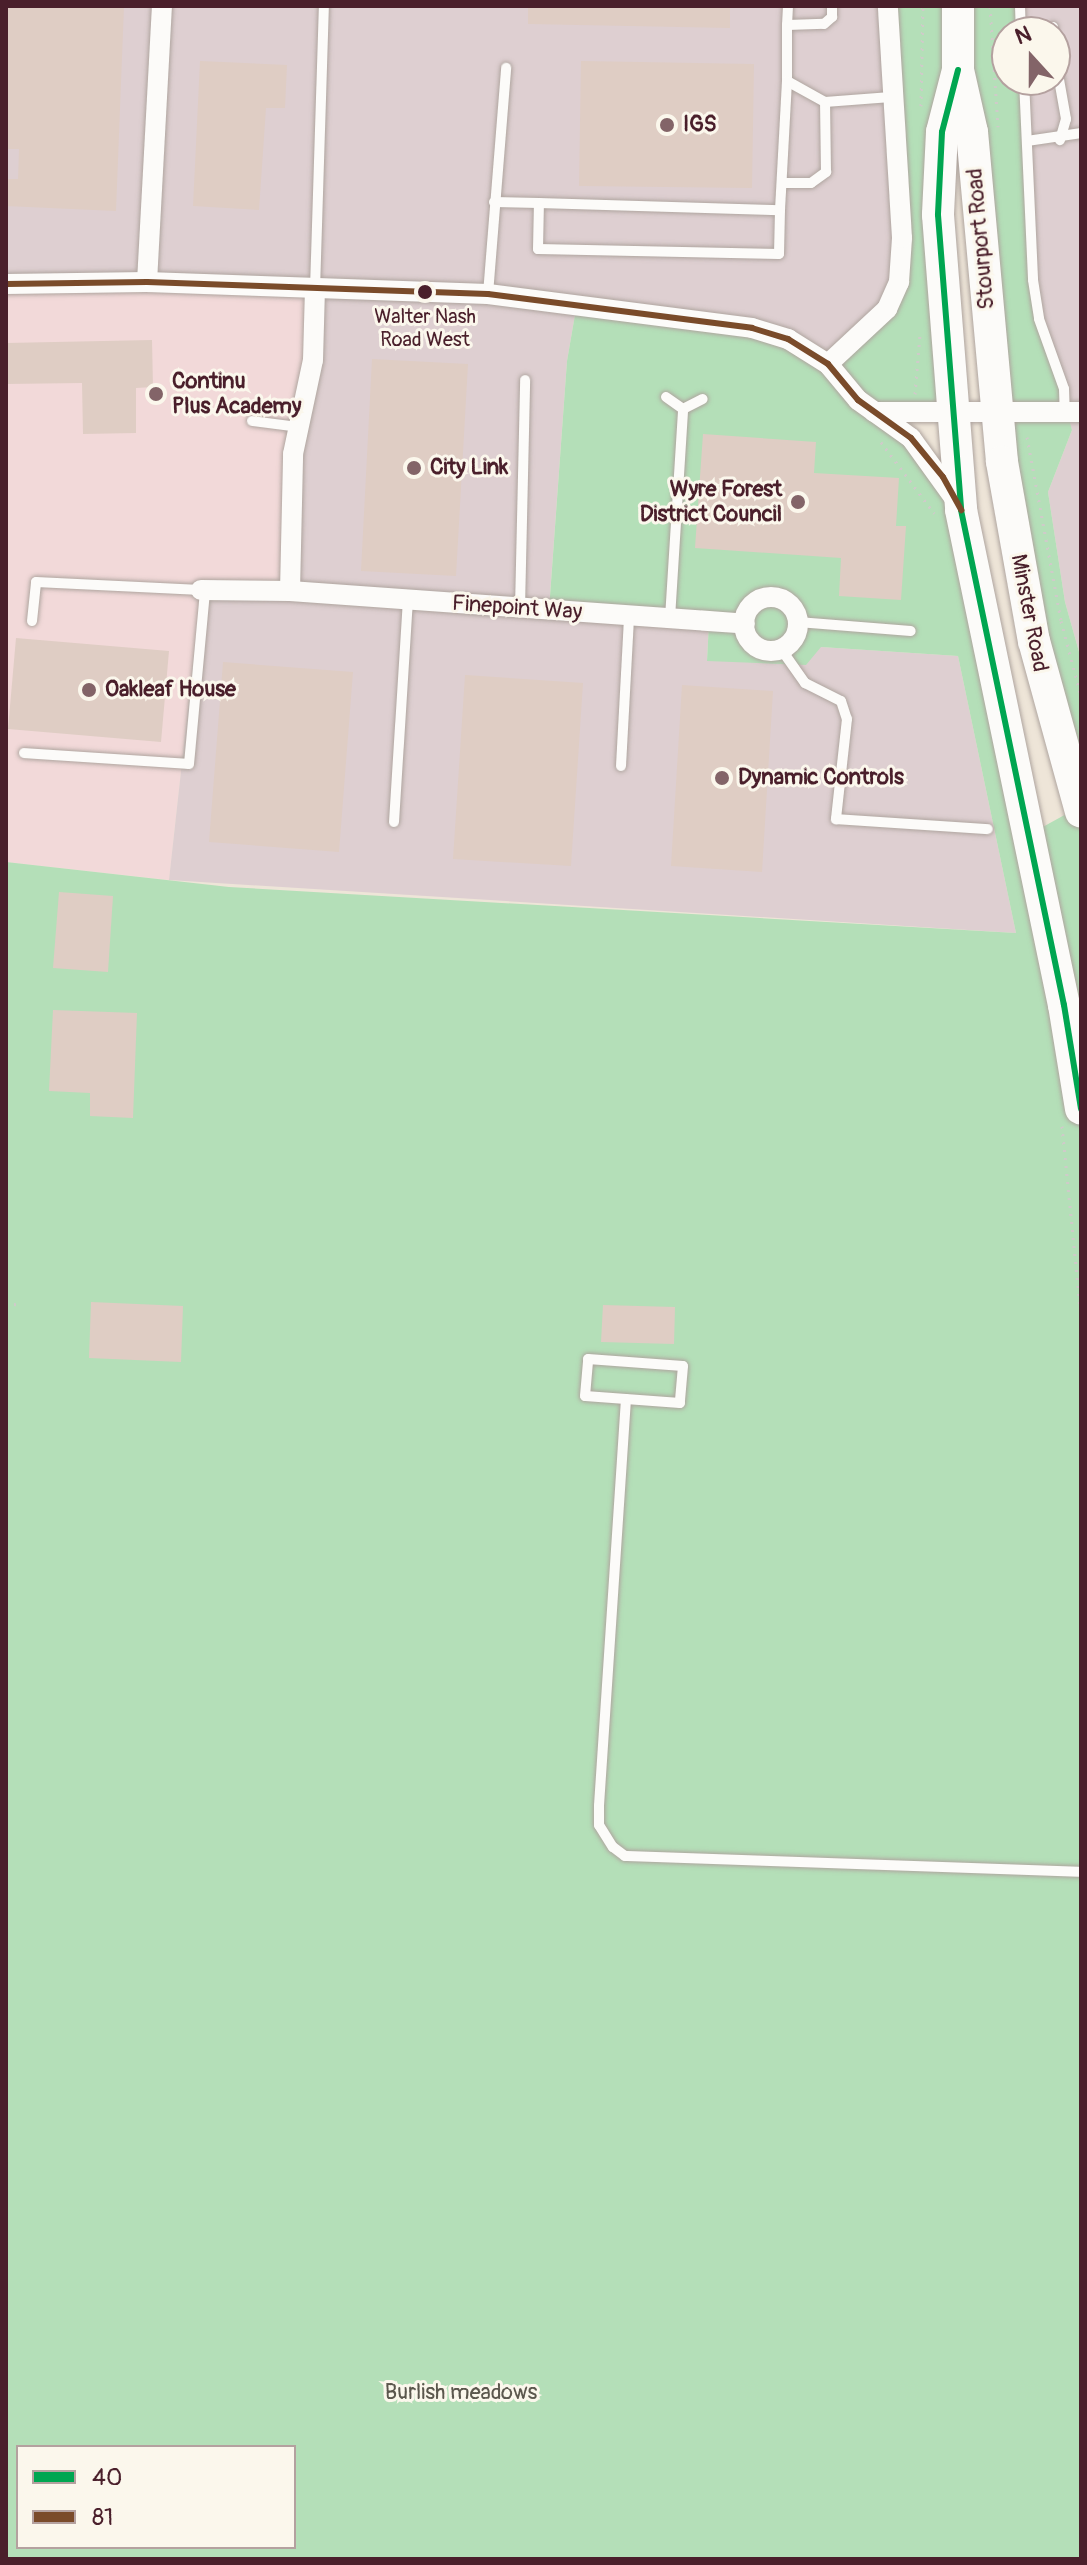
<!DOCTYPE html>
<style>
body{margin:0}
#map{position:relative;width:1087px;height:2565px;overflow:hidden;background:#eee5d8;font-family:Pangolin,sans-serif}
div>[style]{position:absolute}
.built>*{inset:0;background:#f2d9d9}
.industrial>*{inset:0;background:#decfd1}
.green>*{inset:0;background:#b4dfb8}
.building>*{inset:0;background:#dfcdc4}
.path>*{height:3px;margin-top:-1.5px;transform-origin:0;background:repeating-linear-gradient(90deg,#cfcbc9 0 2px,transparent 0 8px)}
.roads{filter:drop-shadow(0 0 2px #afa59f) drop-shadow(0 0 2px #afa59f)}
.service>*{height:10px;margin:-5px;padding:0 5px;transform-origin:5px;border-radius:5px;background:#fcfbf9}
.minor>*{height:20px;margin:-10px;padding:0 10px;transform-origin:10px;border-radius:10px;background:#fcfbf9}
.minor>.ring{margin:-10px;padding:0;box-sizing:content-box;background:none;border:20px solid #fcfbf9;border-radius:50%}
.primary>*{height:32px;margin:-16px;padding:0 16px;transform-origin:16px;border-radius:16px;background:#fcfbf9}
.bus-1>*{height:6px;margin:-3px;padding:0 3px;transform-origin:3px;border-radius:3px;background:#00a651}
.bus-2>*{height:6px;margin:-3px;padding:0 3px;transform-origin:3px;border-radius:3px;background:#7a4b2a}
.dots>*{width:22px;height:22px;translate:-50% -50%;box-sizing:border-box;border:4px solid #fbf7ec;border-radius:50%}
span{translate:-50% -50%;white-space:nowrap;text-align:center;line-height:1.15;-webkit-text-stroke:6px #fbf7ec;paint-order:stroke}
.bus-label{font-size:20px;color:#4a1f2b}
.poi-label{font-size:22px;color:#4a1f2b;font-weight:700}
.left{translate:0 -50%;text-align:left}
.right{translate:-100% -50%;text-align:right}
.street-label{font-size:22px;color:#4a1f2b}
.park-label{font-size:22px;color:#5b574d}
.frame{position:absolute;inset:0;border:8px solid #4a1f2b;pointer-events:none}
.legend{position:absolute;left:16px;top:2445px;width:280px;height:104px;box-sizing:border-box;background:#fbf7ec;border:2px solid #b4a19f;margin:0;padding:10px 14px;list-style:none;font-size:24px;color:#4a1f2b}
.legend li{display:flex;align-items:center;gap:16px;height:40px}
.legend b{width:40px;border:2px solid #b4a19f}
.north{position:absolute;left:991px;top:16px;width:80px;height:80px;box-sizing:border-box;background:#fbf7ec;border:2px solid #b4a19f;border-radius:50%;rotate:339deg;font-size:22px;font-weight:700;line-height:32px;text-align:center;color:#4a1f2b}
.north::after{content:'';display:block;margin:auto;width:28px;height:36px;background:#836468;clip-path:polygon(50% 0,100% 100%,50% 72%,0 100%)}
</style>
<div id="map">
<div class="built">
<i style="clip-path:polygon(6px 284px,315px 289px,290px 591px,201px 590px,169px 880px,6px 862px)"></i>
</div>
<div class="industrial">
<i style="clip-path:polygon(6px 6px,888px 6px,899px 282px,828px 364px,577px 303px,567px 361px,549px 609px,709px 621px,707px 661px,821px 647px,958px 656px,1016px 933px,169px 880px,201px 590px,290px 591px,315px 289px,6px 284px)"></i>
<i style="clip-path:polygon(1020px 6px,1081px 6px,1081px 659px,1065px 602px,1048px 492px,1072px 430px,1039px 319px,1024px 80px,1055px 80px,1055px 32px,1021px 32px)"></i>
</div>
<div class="green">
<i style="clip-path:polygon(evenodd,888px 6px,1020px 6px,1021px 32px,1007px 32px,1007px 80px,1024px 80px,1033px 280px,1072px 430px,1048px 492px,1065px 602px,1081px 659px,1081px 2559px,6px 2559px,6px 862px,229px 887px,1016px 933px,958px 656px,821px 647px,806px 665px,707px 661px,709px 622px,549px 610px,567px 361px,577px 303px,694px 317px,829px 364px,899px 282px,888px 6px,942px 132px,972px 132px,1051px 712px,1079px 807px,1030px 834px,943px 477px,875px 412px,952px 410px,942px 132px,888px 6px,18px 2447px,294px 2447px,294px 2547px,18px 2547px,18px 2447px)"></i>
</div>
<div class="building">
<i style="clip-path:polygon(124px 6px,116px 211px,6px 206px,6px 179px,18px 179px,19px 149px,6px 149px,6px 8px)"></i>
<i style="clip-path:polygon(528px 6px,730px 6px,730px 28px,528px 24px)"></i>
<i style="clip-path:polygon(200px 61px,287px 65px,285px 108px,266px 108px,259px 210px,193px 206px)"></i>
<i style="clip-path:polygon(581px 61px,754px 64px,752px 188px,579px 186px)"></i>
<i style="clip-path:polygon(152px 340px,153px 387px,136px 388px,136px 433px,83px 434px,82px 383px,6px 384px,6px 343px)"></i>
<i style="clip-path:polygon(372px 359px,468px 364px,456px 576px,361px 571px)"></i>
<i style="clip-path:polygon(703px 434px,816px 442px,814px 473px,899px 478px,896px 526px,906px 526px,901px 600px,839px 596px,841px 558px,695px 548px)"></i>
<i style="clip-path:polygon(16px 638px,169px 651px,161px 742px,8px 729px)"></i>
<i style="clip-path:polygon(223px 662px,353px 672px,339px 852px,209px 842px)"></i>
<i style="clip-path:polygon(465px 675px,583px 683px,571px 866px,453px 859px)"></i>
<i style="clip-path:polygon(682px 685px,773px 691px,762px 872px,671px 866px)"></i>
<i style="clip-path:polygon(59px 892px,113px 896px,108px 972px,53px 968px)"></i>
<i style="clip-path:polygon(53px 1010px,137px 1013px,133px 1118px,90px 1116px,90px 1093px,49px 1091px)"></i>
<i style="clip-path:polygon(91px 1302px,183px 1306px,181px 1362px,89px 1358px)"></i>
<i style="clip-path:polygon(603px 1305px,675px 1307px,674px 1344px,601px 1342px)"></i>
</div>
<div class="path">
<i style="left:990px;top:6px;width:121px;rotate:86.2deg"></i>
<i style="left:921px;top:106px;width:100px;rotate:-88.9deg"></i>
<i style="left:915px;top:394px;width:60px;rotate:-85.2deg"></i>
<i style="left:1027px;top:437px;width:187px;rotate:79.5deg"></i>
<i style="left:1061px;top:621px;width:78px;rotate:75.1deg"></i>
<i style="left:881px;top:442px;width:89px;rotate:53.3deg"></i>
<i style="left:1062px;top:1126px;width:191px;rotate:84.3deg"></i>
<i style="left:6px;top:1303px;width:16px;rotate:7deg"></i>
<i style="left:1081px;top:1859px;width:133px;rotate:-90deg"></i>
</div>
<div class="roads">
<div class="service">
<i style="left:788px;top:6px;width:19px;rotate:93deg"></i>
<i style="left:787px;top:25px;width:37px;rotate:-2deg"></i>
<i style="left:824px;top:24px;width:11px;rotate:-41deg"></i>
<i style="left:832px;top:17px;width:11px;rotate:-90deg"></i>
<i style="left:1020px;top:6px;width:26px;rotate:88deg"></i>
<i style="left:787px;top:25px;width:56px;rotate:90deg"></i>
<i style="left:787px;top:81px;width:43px;rotate:28.9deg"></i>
<i style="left:825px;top:102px;width:66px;rotate:-4.3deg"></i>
<i style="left:1053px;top:27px;width:5px;rotate:90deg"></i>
<i style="left:1055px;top:57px;width:63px;rotate:79.9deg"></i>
<i style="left:1066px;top:119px;width:22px;rotate:106deg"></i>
<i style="left:1024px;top:80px;width:200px;rotate:87.4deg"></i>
<i style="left:1033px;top:280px;width:39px;rotate:81deg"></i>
<i style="left:1039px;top:319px;width:74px;rotate:70.3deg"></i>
<i style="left:1064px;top:389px;width:23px;rotate:88deg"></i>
<i style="left:1027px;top:141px;width:55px;rotate:-8.4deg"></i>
<i style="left:782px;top:183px;width:29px"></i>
<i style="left:811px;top:183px;width:19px;rotate:-36deg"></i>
<i style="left:826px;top:172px;width:70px;rotate:-90.8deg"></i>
<i style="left:494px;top:202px;width:45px;rotate:1.3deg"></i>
<i style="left:539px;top:203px;width:241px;rotate:1.7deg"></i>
<i style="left:780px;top:210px;width:44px;rotate:91.3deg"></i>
<i style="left:779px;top:254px;width:241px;rotate:-178.8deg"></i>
<i style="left:538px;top:249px;width:46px;rotate:-88.8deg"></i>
<i style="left:780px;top:210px;width:129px;rotate:-86.9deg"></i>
<i style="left:315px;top:289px;width:283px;rotate:-88.2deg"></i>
<i style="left:488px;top:294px;width:227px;rotate:-85.4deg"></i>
<i style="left:666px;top:397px;width:21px;rotate:35deg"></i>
<i style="left:683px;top:409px;width:22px;rotate:-27deg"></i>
<i style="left:252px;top:421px;width:47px;rotate:7.3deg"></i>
<i style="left:520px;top:608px;width:228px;rotate:-88.7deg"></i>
<i style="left:670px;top:618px;width:209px;rotate:-86.4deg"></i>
<i style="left:32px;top:621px;width:39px;rotate:-84deg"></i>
<i style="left:36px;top:582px;width:165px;rotate:2.8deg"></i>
<i style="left:798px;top:622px;width:113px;rotate:4.6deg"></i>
<i style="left:781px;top:649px;width:42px;rotate:54.8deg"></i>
<i style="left:805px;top:683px;width:40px;rotate:26.6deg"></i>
<i style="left:841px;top:701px;width:19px;rotate:72deg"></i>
<i style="left:847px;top:719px;width:101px;rotate:96.3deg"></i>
<i style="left:836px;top:819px;width:152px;rotate:3.8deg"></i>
<i style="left:24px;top:753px;width:165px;rotate:3.8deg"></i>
<i style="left:189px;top:764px;width:175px;rotate:-84.7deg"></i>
<i style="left:621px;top:766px;width:150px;rotate:-86.9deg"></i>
<i style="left:394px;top:822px;width:223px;rotate:-86.4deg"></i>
<i style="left:588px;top:1359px;width:95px;rotate:4.2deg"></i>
<i style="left:683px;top:1366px;width:37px;rotate:95deg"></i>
<i style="left:680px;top:1403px;width:95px;rotate:-175.8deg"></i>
<i style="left:585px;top:1396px;width:37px;rotate:-85deg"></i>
<i style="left:626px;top:1399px;width:408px;rotate:93.8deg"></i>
<i style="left:599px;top:1806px;width:19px;rotate:90deg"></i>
<i style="left:599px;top:1825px;width:26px;rotate:58deg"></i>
<i style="left:613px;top:1847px;width:15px;rotate:37deg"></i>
<i style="left:625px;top:1856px;width:456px;rotate:2deg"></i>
</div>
<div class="minor">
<i style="left:147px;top:282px;width:276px;rotate:-86.9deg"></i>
<i style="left:6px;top:284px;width:141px;rotate:-0.8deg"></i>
<i style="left:147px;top:282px;width:341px;rotate:2deg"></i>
<i style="left:488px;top:294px;width:266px;rotate:7.3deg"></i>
<i style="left:752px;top:328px;width:38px;rotate:17deg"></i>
<i style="left:788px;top:339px;width:47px;rotate:32deg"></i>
<i style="left:828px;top:364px;width:47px;rotate:50.2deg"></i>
<i style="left:858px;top:400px;width:65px;rotate:35.6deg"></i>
<i style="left:911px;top:438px;width:75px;rotate:54.2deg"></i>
<i style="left:828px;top:364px;width:81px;rotate:-43deg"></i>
<i style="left:887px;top:309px;width:30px;rotate:-66deg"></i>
<i style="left:899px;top:282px;width:44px;rotate:-86.1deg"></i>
<i style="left:902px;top:238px;width:232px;rotate:-93.5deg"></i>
<i style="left:874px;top:412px;width:207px"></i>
<i style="left:201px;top:590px;width:89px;rotate:0.6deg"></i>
<i style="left:290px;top:591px;width:456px;rotate:4.1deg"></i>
<i style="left:290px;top:591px;width:137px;rotate:-88.7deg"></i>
<i style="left:293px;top:454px;width:96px;rotate:-78deg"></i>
<i style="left:313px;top:360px;width:71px;rotate:-88.4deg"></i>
<i class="ring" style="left:744px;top:597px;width:34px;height:34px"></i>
</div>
<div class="primary">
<i style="left:958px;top:6px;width:64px;rotate:90deg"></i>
<i style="left:958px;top:70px;width:64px;rotate:77.3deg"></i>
<i style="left:972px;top:132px;width:331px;rotate:84.8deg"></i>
<i style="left:1002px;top:462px;width:182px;rotate:79.9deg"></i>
<i style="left:1034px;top:641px;width:177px;rotate:74.6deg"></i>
<i style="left:958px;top:70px;width:64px;rotate:104.5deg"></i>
<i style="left:942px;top:132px;width:83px;rotate:92.8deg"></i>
<i style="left:938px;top:215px;width:296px;rotate:85.5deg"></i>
<i style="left:961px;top:510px;width:506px;rotate:78.25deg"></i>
<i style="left:1064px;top:1005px;width:105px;rotate:80.7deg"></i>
</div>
</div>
<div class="bus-1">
<i style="left:958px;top:70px;width:64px;rotate:104.5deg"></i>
<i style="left:942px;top:132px;width:83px;rotate:92.8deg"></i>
<i style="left:938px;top:215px;width:296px;rotate:85.5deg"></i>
<i style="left:961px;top:510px;width:506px;rotate:78.25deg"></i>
<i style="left:1064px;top:1005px;width:105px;rotate:80.7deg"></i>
</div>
<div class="bus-2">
<i style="left:6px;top:284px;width:141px;rotate:-0.8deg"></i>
<i style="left:147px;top:282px;width:341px;rotate:2deg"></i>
<i style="left:488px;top:294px;width:266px;rotate:7.3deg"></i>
<i style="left:752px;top:328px;width:38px;rotate:17deg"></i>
<i style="left:788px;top:339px;width:47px;rotate:32deg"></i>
<i style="left:828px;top:364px;width:47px;rotate:50.2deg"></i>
<i style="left:858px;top:400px;width:65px;rotate:35.6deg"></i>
<i style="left:911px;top:438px;width:50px;rotate:50.6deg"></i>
<i style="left:943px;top:477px;width:38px;rotate:61deg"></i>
</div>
<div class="dots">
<i style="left:667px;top:125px;background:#836468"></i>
<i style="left:425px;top:292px;background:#4a1f2b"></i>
<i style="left:156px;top:394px;background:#836468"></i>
<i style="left:414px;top:468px;background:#836468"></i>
<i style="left:798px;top:502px;background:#836468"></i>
<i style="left:89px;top:690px;background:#836468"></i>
<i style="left:722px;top:778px;background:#836468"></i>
</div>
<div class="bus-label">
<span style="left:425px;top:328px">Walter Nash<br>Road West</span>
</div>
<div class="poi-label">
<span class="left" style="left:683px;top:125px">IGS</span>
<span class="left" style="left:172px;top:394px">Continu<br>Plus Academy</span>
<span class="left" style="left:430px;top:468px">City Link</span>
<span class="right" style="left:782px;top:502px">Wyre Forest<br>District Council</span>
<span class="left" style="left:105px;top:690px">Oakleaf House</span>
<span class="left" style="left:738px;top:778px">Dynamic Controls</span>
</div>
<div class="street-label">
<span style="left:981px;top:239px;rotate:-95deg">Stourport Road</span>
<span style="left:517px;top:608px;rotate:4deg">Finepoint Way</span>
<span style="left:1029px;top:613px;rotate:79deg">Minster Road</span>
</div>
<div class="park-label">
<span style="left:461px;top:2393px">Burlish meadows</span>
</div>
<div class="frame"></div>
<ul class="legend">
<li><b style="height:10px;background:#00a651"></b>40</li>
<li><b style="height:10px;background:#7a4b2a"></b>81</li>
</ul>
<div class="north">N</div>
</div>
